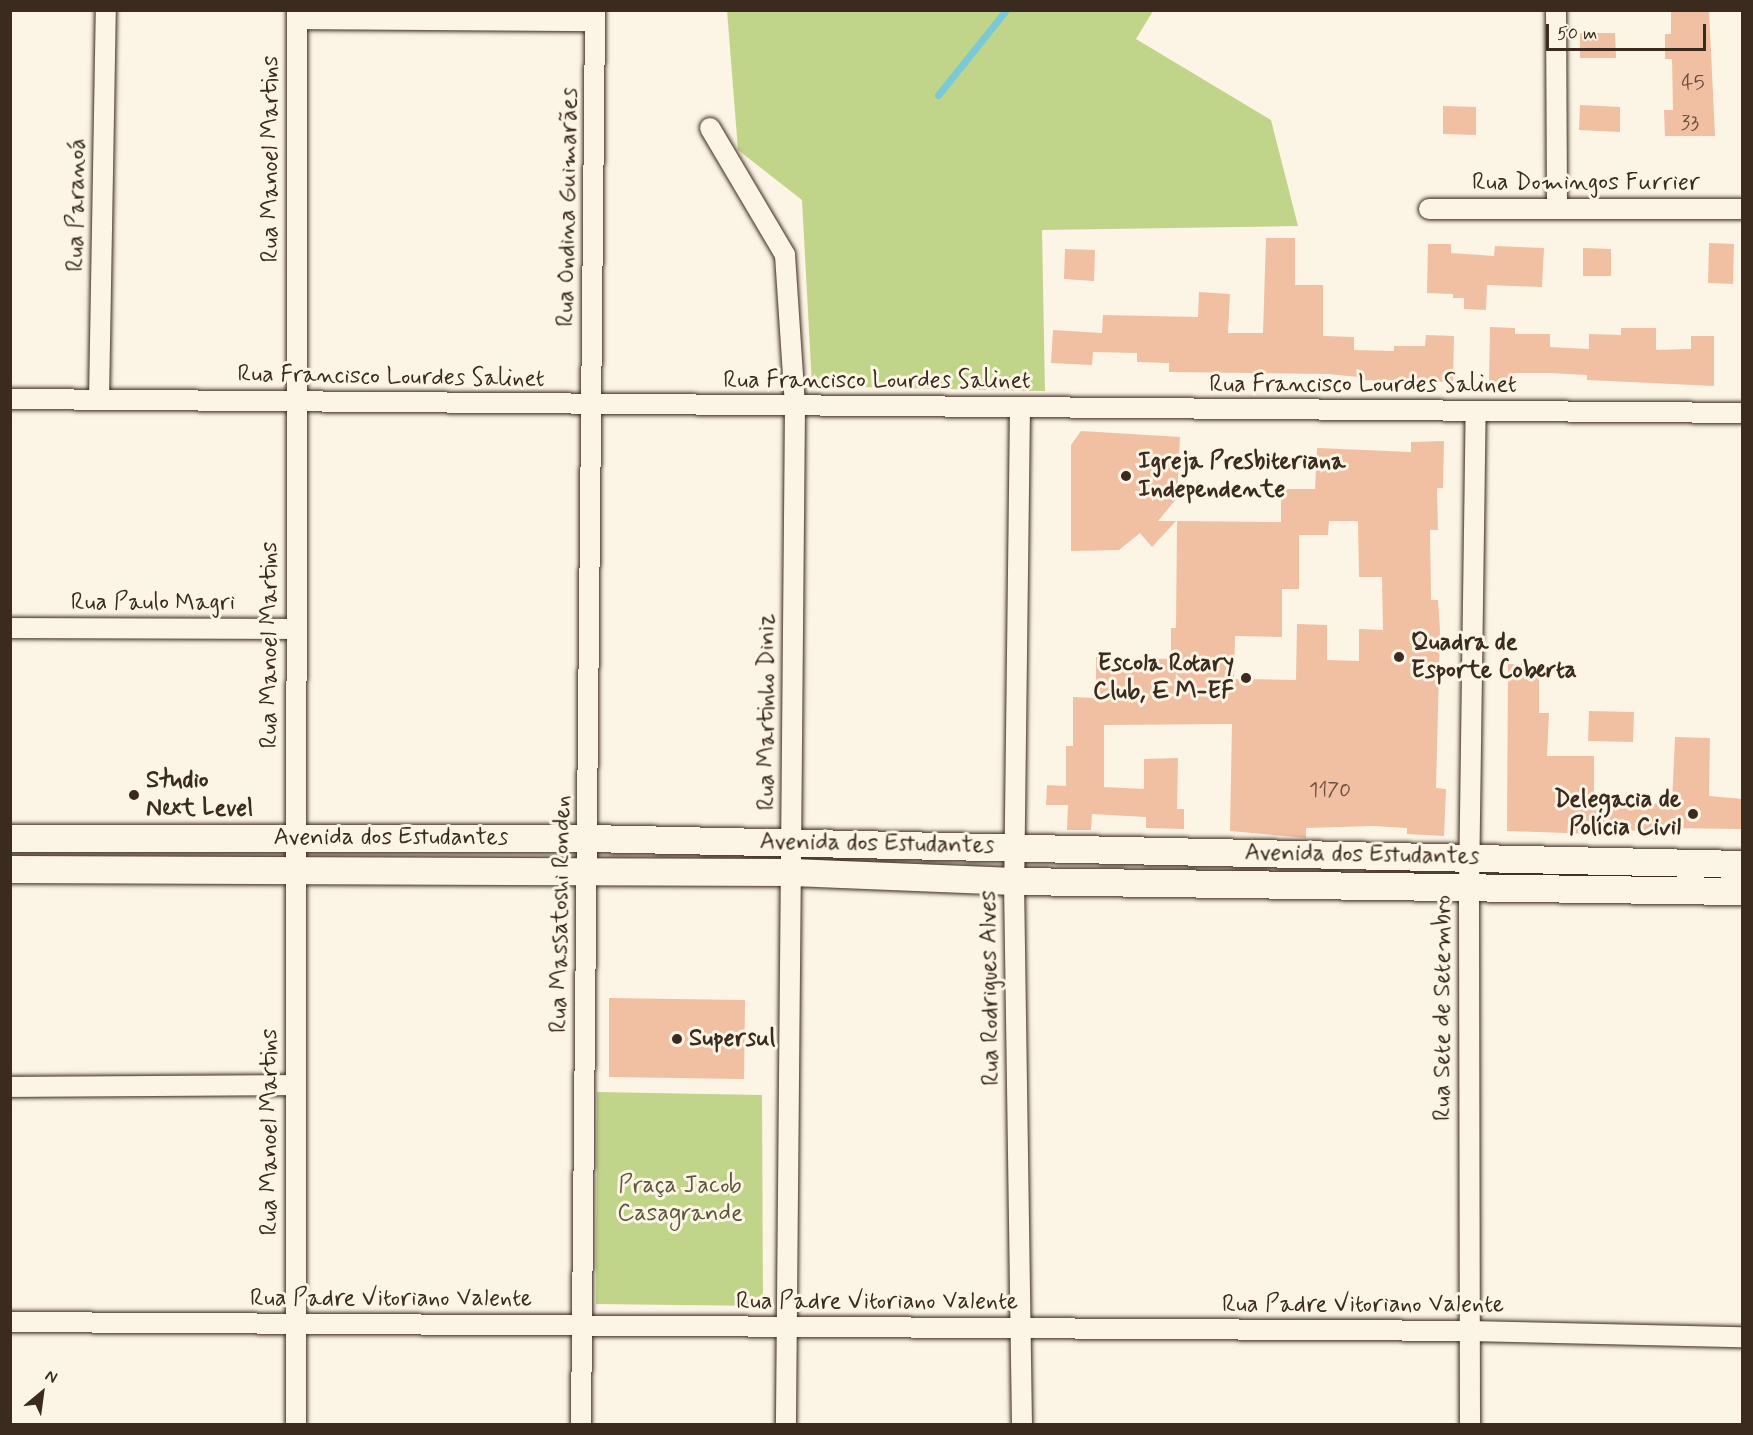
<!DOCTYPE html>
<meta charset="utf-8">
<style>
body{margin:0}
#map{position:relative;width:1753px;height:1435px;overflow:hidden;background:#fcf5e5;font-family:Mynerve,sans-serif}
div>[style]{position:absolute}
.green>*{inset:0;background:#c0d58a}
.stream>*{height:7px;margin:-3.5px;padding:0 3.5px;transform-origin:3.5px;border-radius:3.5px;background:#7ac9d7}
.building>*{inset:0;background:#f1bfa2}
.roads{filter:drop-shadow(0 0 2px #3b2a1e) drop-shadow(0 0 2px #3b2a1e)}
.street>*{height:20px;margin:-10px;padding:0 10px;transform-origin:10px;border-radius:10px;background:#fcf5e5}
.secondary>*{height:27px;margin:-13.5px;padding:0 13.5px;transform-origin:13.5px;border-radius:13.5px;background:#fcf5e5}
.dots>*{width:16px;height:16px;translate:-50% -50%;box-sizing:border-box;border:3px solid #fcf5e5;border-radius:50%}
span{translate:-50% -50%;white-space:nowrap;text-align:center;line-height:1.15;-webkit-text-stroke:6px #fcf5e5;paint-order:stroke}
.number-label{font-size:21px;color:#684f3f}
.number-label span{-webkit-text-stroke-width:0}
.street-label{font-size:24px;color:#3b2a1e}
.poi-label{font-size:24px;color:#3b2a1e;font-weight:700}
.left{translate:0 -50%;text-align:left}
.right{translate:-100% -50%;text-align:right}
.park-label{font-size:24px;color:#5c5539}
.frame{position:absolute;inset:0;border:12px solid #3b2a1e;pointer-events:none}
.north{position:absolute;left:12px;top:1363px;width:60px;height:60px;-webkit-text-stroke:4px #fcf5e5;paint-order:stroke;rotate:29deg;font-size:16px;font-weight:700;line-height:24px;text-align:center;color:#3b2a1e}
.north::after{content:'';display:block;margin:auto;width:21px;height:27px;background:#3b2a1e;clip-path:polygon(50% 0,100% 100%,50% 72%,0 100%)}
.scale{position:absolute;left:1546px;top:24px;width:160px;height:27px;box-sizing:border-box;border:3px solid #3b2a1e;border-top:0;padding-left:8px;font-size:18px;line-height:21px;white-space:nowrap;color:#3b2a1e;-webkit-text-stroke:4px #fcf5e5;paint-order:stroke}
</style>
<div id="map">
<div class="green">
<i style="clip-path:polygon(727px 10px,1153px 11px,1136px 39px,1271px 120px,1298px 226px,1042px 230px,1045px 391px,812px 386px,802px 200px,738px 150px)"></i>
<i style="clip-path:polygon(597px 1092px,762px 1095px,763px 1306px,596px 1304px)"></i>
</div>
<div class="stream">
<i style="left:938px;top:95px;width:109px;rotate:-51.3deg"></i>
</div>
<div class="building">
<i style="clip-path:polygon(1671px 10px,1709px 10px,1715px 136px,1665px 136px,1664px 110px,1673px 110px,1672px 59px,1665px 59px,1665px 34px,1671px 34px)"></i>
<i style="clip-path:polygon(1580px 33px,1615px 33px,1616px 58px,1580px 58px)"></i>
<i style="clip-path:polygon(1580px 105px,1620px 107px,1620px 132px,1579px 130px)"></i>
<i style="clip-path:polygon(1443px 106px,1476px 107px,1476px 135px,1443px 134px)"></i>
<i style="clip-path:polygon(1266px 238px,1295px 238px,1295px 285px,1323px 285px,1323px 336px,1354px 337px,1354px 350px,1394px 351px,1394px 346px,1425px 346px,1426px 335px,1454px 336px,1453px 382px,1358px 380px,1358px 377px,1328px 374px,1169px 372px,1169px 363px,1137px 362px,1137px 353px,1093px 352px,1092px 365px,1051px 363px,1053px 330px,1102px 333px,1103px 315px,1198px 317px,1199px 292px,1230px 294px,1228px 333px,1263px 333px)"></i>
<i style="clip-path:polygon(1709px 243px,1734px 244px,1733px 284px,1708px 283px)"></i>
<i style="clip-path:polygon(1428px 244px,1451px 244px,1451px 253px,1494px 256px,1495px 246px,1544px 248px,1542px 287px,1487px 285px,1486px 310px,1464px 309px,1464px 298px,1453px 298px,1453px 294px,1427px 293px)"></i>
<i style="clip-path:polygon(1583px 248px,1611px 249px,1611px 276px,1583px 276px)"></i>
<i style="clip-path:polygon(1065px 249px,1095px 250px,1094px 281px,1064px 279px)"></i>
<i style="clip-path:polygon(1490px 327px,1515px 328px,1515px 334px,1550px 334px,1550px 347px,1589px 349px,1589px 334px,1621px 335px,1621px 328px,1656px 328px,1656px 350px,1691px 349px,1691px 336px,1714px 336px,1714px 386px,1587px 380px,1587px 375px,1549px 373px,1514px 373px,1514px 384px,1489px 383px)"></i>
<i style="clip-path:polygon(1081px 431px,1180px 437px,1177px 498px,1158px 521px,1176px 521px,1152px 547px,1140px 533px,1119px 550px,1071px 551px,1071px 445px)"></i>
<i style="clip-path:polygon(evenodd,1444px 441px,1443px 488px,1437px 488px,1438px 530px,1430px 530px,1431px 600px,1438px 600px,1440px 631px,1436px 788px,1446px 789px,1444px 836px,1407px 834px,1407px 828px,1374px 826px,1306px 828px,1306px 838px,1230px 831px,1232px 724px,1104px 725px,1104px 787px,1144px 789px,1144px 759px,1178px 758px,1177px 809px,1184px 809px,1184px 829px,1146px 828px,1146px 817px,1092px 814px,1091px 830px,1067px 830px,1068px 805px,1046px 805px,1047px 785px,1066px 786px,1066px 746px,1073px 746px,1073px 697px,1096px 698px,1096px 657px,1171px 659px,1171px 628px,1176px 628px,1177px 521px,1281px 522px,1281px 489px,1315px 489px,1317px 448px,1411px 452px,1411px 442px,1444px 441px,1329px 521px,1358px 521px,1359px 577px,1382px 577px,1383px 630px,1359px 629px,1359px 661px,1327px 660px,1327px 625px,1297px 624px,1296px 680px,1234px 679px,1235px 636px,1282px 637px,1282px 589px,1299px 589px,1299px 535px,1328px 535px,1329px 521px)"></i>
<i style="clip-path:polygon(1508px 664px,1539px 665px,1539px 713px,1549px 713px,1547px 756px,1594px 756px,1594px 805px,1672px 803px,1675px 737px,1710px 738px,1709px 796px,1743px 799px,1743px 829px,1666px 828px,1666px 832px,1621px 830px,1621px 834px,1594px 834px,1507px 831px)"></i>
<i style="clip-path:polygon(1589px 711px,1634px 712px,1633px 742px,1588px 741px)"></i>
<i style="clip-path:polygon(609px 998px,745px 1000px,744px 1079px,609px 1077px)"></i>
</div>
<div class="roads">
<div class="street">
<i style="left:1556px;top:10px;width:199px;rotate:89.7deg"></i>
<i style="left:297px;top:19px;width:298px;rotate:0.4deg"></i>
<i style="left:710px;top:128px;width:147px;rotate:59.4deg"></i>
<i style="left:785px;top:255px;width:151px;rotate:86.2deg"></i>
<i style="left:795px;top:406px;width:1018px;rotate:90.51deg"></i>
<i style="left:1429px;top:209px;width:313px"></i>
<i style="left:10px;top:399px;width:1732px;rotate:0.46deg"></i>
<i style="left:99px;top:400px;width:390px;rotate:-89deg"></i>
<i style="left:1020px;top:408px;width:473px;rotate:90.7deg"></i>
<i style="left:1014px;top:881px;width:543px;rotate:89.16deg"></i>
<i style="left:10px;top:628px;width:286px;rotate:0.2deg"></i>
<i style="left:10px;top:1087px;width:286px;rotate:-0.4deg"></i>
<i style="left:10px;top:1322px;width:1459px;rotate:0.35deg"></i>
<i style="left:1469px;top:1331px;width:273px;rotate:1.3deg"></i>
<i style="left:296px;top:1424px;width:1414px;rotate:-89.96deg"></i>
<i style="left:581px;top:1424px;width:1414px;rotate:-89.43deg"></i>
<i style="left:1470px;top:1424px;width:536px;rotate:-90.11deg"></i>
<i style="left:1469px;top:888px;width:477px;rotate:-89.2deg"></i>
</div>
<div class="secondary">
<i style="left:10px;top:838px;width:578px"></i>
<i style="left:588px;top:838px;width:1154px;rotate:1.29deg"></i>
<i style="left:10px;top:869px;width:782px;rotate:0.22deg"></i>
<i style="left:792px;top:872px;width:222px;rotate:2.3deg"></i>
<i style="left:1014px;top:881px;width:728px;rotate:0.79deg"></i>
</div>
</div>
<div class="dots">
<i style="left:1126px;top:476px;background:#3b2a1e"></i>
<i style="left:1399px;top:657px;background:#3b2a1e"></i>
<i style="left:1246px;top:678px;background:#3b2a1e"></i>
<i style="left:134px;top:795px;background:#3b2a1e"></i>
<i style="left:1693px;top:814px;background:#3b2a1e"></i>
<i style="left:677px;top:1039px;background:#3b2a1e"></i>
</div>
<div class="number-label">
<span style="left:1693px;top:83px">45</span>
<span style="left:1690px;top:123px">33</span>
<span style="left:1330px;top:790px">1170</span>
</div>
<div class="street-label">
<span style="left:271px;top:159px;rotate:-90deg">Rua Manoel Martins</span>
<span style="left:1586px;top:183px">Rua Domingos Furrier</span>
<span style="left:77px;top:205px;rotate:-89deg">Rua Paranoá</span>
<span style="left:568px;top:207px;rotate:-89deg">Rua Ondina Guimarães</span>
<span style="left:391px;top:377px;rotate:1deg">Rua Francisco Lourdes Salinet</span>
<span style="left:877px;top:381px">Rua Francisco Lourdes Salinet</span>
<span style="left:1363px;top:385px">Rua Francisco Lourdes Salinet</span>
<span style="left:153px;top:603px">Rua Paulo Magri</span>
<span style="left:270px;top:645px;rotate:-90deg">Rua Manoel Martins</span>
<span style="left:767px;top:712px;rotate:-90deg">Rua Martinho Diniz</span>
<span style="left:391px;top:838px">Avenida dos Estudantes</span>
<span style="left:877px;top:844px;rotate:1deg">Avenida dos Estudantes</span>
<span style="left:1362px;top:855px;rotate:1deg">Avenida dos Estudantes</span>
<span style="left:561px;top:914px;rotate:-89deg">Rua Massatoshi Ronden</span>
<span style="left:990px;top:988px;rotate:-91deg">Rua Rodrigues Alves</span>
<span style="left:1443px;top:1008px;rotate:-90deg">Rua Sete de Setembro</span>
<span style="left:270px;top:1132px;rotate:-90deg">Rua Manoel Martins</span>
<span style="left:391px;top:1299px">Rua Padre Vitoriano Valente</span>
<span style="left:877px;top:1302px">Rua Padre Vitoriano Valente</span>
<span style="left:1363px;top:1305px">Rua Padre Vitoriano Valente</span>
</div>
<div class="poi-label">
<span class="left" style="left:1138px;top:476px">Igreja Presbiteriana<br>Independente</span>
<span class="left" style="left:1411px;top:657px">Quadra de<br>Esporte Coberta</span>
<span class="right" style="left:1234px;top:678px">Escola Rotary<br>Club, E M-EF</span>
<span class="left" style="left:146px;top:795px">Studio<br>Next Level</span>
<span class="right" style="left:1681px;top:814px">Delegacia de<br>Polícia Civil</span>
<span class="left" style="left:689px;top:1039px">Supersul</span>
</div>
<div class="park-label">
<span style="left:680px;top:1200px">Praça Jacob<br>Casagrande</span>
</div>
<div class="frame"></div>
<div class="north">N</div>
<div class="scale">50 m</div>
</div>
